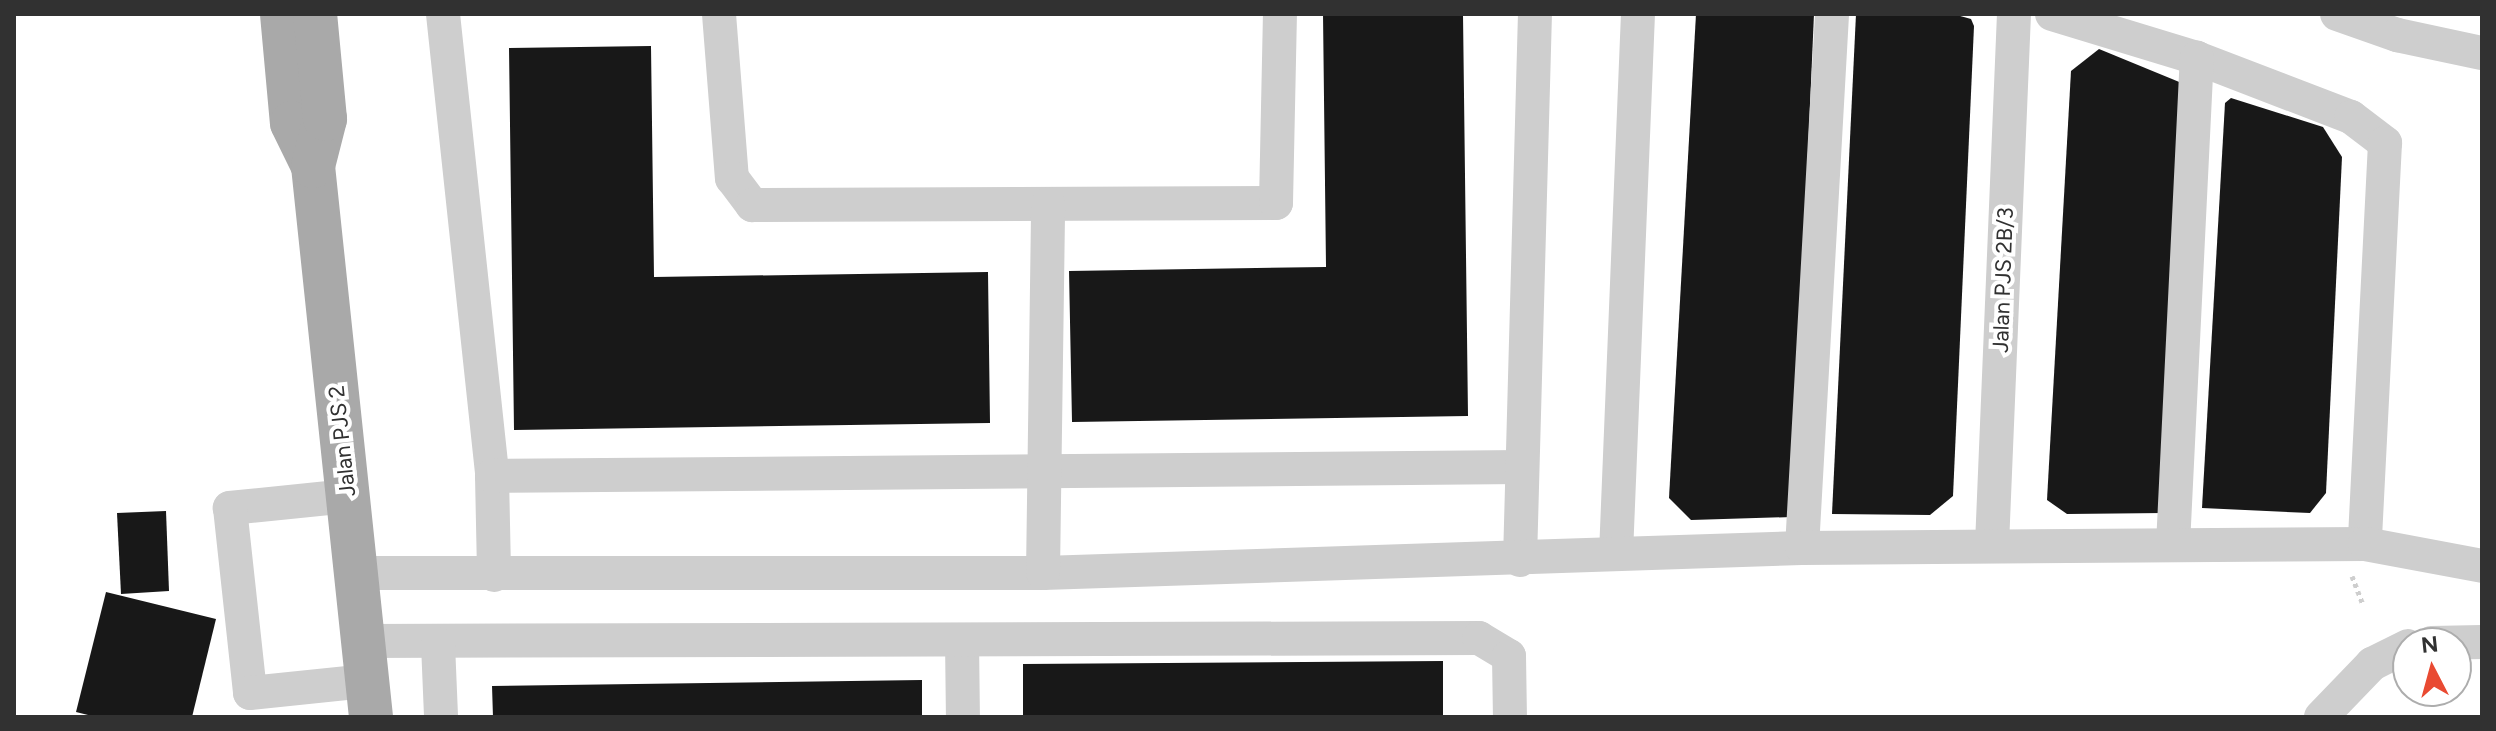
<!DOCTYPE html>
<style>
body{margin:0}
#map{position:relative;width:2496px;height:731px;overflow:hidden;background:#fff;font-family:Figtree,sans-serif}
div>[style]{position:absolute}
.building>*{inset:0;background:#181818}
.path>*{height:5px;margin-top:-2.5px;transform-origin:0;background:repeating-linear-gradient(90deg,#cecece 0 4px,transparent 0 8px)}
.minor>*{height:34px;margin:-17px;padding:0 17px;transform-origin:17px;border-radius:17px;background:#cecece}
.major>*{height:44px;margin:-22px;padding:0 22px;transform-origin:22px;border-radius:22px;background:#a9a9a9}
span{translate:-50% -50%;white-space:nowrap;text-align:center;line-height:1.15;-webkit-text-stroke:8px #fff;paint-order:stroke}
.street-label{font-size:22px;color:#313131}
.frame{position:absolute;inset:0;border:16px solid #313131;pointer-events:none}
.north{position:absolute;left:2392px;top:627px;width:80px;height:80px;box-sizing:border-box;background:#fff;border:2px solid #adadad;border-radius:50%;rotate:354deg;font-size:22px;font-weight:700;line-height:32px;text-align:center;color:#313131}
.north::after{content:'';display:block;margin:auto;width:28px;height:36px;background:#e94a32;clip-path:polygon(50% 0,100% 100%,50% 72%,0 100%)}
</style>
<div id="map">
<div class="building">
<i style="clip-path:polygon(1323px 14px,1463px 14px,1468px 416px,1072px 422px,1069px 271px,1326px 267px)"></i>
<i style="clip-path:polygon(1696px 14px,1814px 14px,1792px 517px,1691px 520px,1669px 498px)"></i>
<i style="clip-path:polygon(1856px 14px,1953px 14px,1971px 19px,1974px 26px,1953px 496px,1930px 515px,1832px 514px)"></i>
<i style="clip-path:polygon(651px 46px,654px 277px,988px 272px,990px 423px,514px 430px,509px 48px)"></i>
<i style="clip-path:polygon(2099px 49px,2189px 86px,2164px 513px,2067px 514px,2047px 500px,2071px 71px)"></i>
<i style="clip-path:polygon(2231px 98px,2323px 127px,2342px 157px,2326px 493px,2310px 513px,2202px 508px,2225px 103px)"></i>
<i style="clip-path:polygon(166px 511px,169px 591px,121px 594px,117px 513px)"></i>
<i style="clip-path:polygon(106px 592px,216px 619px,192px 717px,96px 717px,76px 712px)"></i>
<i style="clip-path:polygon(1443px 661px,1443px 717px,1023px 717px,1023px 664px)"></i>
<i style="clip-path:polygon(922px 680px,922px 717px,493px 717px,492px 686px)"></i>
</div>
<div class="path">
<i style="left:2352px;top:576px;width:31px;rotate:69deg"></i>
</div>
<div class="minor">
<i style="left:443px;top:14px;width:465px;rotate:83.9deg"></i>
<i style="left:492px;top:476px;width:99px;rotate:88.8deg"></i>
<i style="left:719px;top:14px;width:165px;rotate:85.5deg"></i>
<i style="left:732px;top:178px;width:34px;rotate:53deg"></i>
<i style="left:752px;top:205px;width:524px;rotate:-0.22deg"></i>
<i style="left:1276px;top:203px;width:189px;rotate:-88.8deg"></i>
<i style="left:2052px;top:14px;width:152px;rotate:16.9deg"></i>
<i style="left:2197px;top:58px;width:165px;rotate:21deg"></i>
<i style="left:2351px;top:117px;width:43px;rotate:37.4deg"></i>
<i style="left:2385px;top:143px;width:401px;rotate:92.9deg"></i>
<i style="left:2337px;top:14px;width:64px;rotate:19.3deg"></i>
<i style="left:2397px;top:35px;width:87px;rotate:12deg"></i>
<i style="left:492px;top:476px;width:1030px;rotate:-0.5deg"></i>
<i style="left:348px;top:496px;width:119px;rotate:174.2deg"></i>
<i style="left:230px;top:508px;width:186px;rotate:83.8deg"></i>
<i style="left:250px;top:693px;width:118px;rotate:-5.9deg"></i>
<i style="left:1992px;top:545px;width:531px;rotate:-87.63deg"></i>
<i style="left:2173px;top:545px;width:488px;rotate:-87.2deg"></i>
<i style="left:1802px;top:548px;width:535px;rotate:-86.78deg"></i>
<i style="left:1616px;top:554px;width:540px;rotate:-87.67deg"></i>
<i style="left:1520px;top:560px;width:546px;rotate:-88.43deg"></i>
<i style="left:356px;top:573px;width:687px"></i>
<i style="left:1043px;top:573px;width:759px;rotate:-1.89deg"></i>
<i style="left:1802px;top:548px;width:563px;rotate:-0.41deg"></i>
<i style="left:2365px;top:544px;width:119px;rotate:10.6deg"></i>
<i style="left:1043px;top:573px;width:369px;rotate:-89.2deg"></i>
<i style="left:962px;top:640px;width:77px;rotate:89.3deg"></i>
<i style="left:363px;top:641px;width:1116px;rotate:-0.15deg"></i>
<i style="left:1479px;top:638px;width:35px;rotate:31deg"></i>
<i style="left:1509px;top:656px;width:61px;rotate:89.1deg"></i>
<i style="left:2431px;top:643px;width:51px;rotate:-1.1deg"></i>
<i style="left:438px;top:644px;width:73px;rotate:87.6deg"></i>
<i style="left:2321px;top:717px;width:74px;rotate:-46.1deg"></i>
<i style="left:2372px;top:664px;width:40px;rotate:-26.6deg"></i>
</div>
<div class="major">
<i style="left:282px;top:14px;width:109px;rotate:84.8deg"></i>
<i style="left:292px;top:123px;width:48px;rotate:64deg"></i>
<i style="left:313px;top:166px;width:554px;rotate:83.99deg"></i>
<i style="left:313px;top:166px;width:49px;rotate:-75.7deg"></i>
<i style="left:325px;top:119px;width:105px;rotate:-95.4deg"></i>
</div>
<div class="street-label">
<span style="left:2003px;top:280px;rotate:-88deg">Jalan PJS 2B/3</span>
<span style="left:342px;top:441px;rotate:-96deg">Jalan PJS 2</span>
</div>
<div class="frame"></div>
<div class="north">N</div>
</div>
